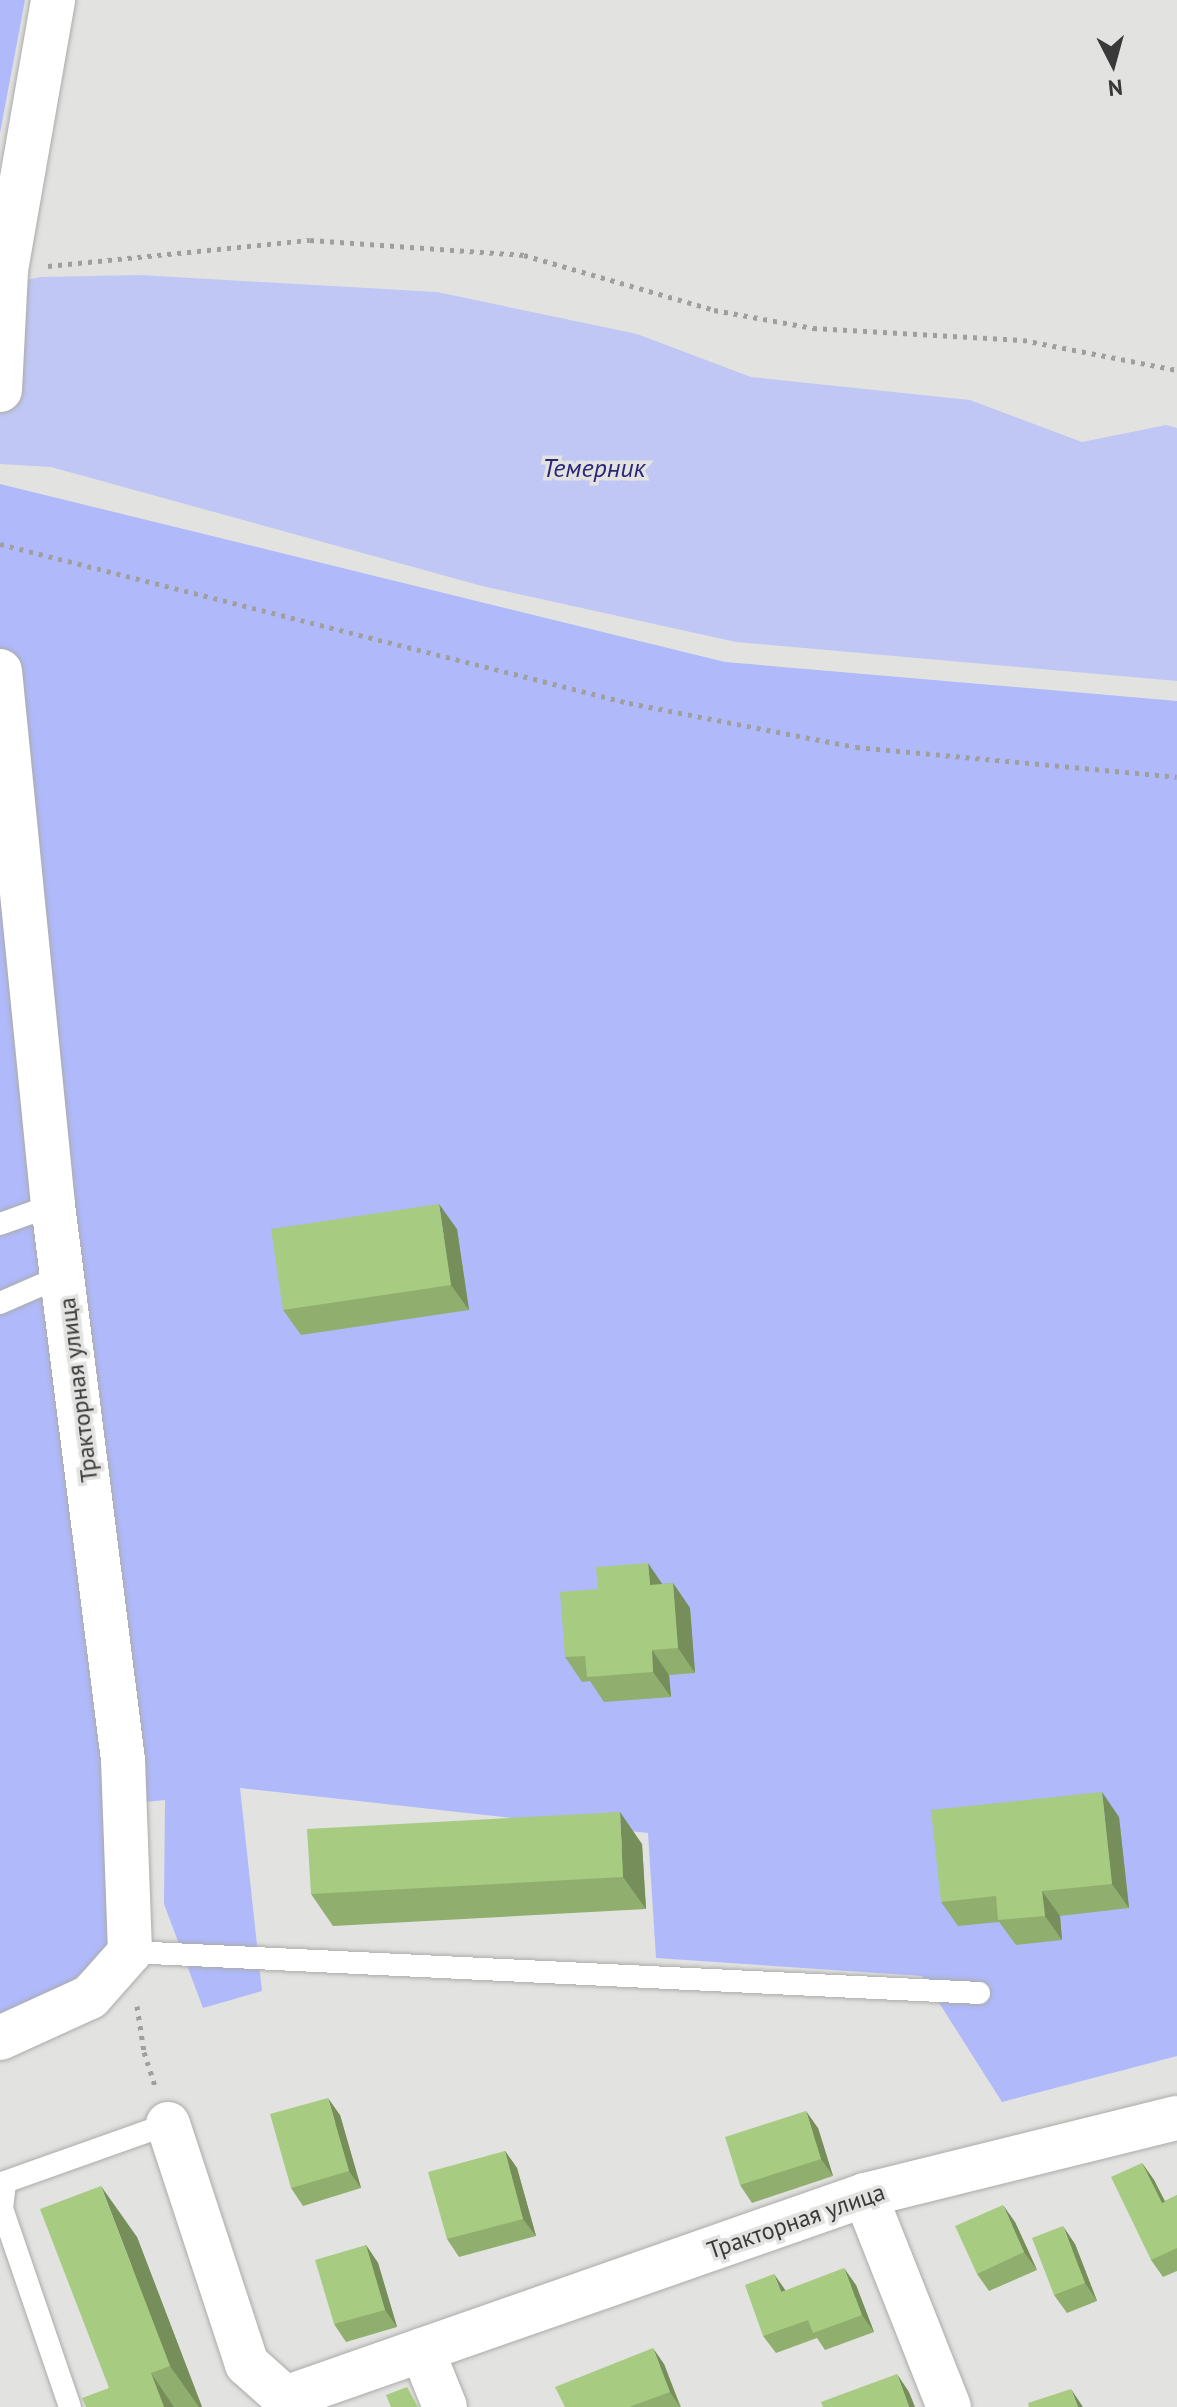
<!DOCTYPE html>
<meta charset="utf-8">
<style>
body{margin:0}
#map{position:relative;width:1177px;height:2407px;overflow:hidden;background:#e2e3e0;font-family:"PT Sans",sans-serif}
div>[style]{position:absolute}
.green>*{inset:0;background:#b0b9fa}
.water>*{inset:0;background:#c0c7f4}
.path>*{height:5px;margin-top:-2.5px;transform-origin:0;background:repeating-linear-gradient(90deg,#9fa09e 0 4px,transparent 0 10px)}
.roads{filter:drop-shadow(0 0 2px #aaaca9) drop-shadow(0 0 2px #aaaca9)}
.service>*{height:22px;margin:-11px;padding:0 11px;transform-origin:11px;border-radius:11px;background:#fff}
.minor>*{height:44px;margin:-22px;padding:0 22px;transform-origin:22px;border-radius:22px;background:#fff}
.wall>*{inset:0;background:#90af6f}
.shaded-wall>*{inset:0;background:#758e5a}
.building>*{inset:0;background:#a7cb81}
span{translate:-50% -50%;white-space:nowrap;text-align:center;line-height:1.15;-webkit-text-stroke:7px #e2e3e0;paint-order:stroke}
.street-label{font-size:24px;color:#383938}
.water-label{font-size:26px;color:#2a277a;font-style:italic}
.north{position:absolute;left:1073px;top:24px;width:80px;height:80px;-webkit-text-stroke:6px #e2e3e0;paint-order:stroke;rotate:174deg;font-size:22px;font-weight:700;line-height:32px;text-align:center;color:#383938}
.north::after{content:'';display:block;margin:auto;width:28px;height:36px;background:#383938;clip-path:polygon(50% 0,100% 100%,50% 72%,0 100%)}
</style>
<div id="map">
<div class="green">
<i style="clip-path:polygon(0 0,25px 0,0 133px)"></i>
<i style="clip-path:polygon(0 484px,725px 662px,1177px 701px,1177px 2056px,1002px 2102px,922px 1976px,656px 1958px,648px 1833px,240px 1788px,262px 1991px,203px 2008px,164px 1904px,165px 1800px,106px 1806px,107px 1952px,35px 2011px,0 2025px)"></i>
</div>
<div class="water">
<i style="clip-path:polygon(140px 275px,437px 292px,637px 334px,751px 377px,970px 400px,1082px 442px,1166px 425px,1177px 428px,1177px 681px,736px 642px,482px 586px,51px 467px,0 464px,0 286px,40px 277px)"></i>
</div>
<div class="path">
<i style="left:48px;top:266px;width:263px;rotate:-5.7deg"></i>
<i style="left:310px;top:240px;width:215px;rotate:4deg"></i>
<i style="left:524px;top:255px;width:198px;rotate:16.1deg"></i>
<i style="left:714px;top:310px;width:101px;rotate:10.3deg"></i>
<i style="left:813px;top:328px;width:210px;rotate:3.3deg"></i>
<i style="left:1023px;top:340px;width:157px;rotate:11deg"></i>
<i style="left:0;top:544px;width:649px;rotate:14.19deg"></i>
<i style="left:629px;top:703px;width:231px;rotate:11deg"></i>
<i style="left:856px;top:747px;width:322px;rotate:5.3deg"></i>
<i style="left:137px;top:2006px;width:47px;rotate:81.3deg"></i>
<i style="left:144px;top:2052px;width:39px;rotate:72deg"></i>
</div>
<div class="roads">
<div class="service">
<i style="left:0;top:1224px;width:56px;rotate:-19.7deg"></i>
<i style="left:0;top:1303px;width:70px;rotate:-23.6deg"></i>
<i style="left:130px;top:1952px;width:850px;rotate:2.76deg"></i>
<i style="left:70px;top:2407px;width:210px;rotate:-108.9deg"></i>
<i style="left:2px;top:2208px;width:26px;rotate:-83deg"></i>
<i style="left:5px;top:2182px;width:173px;rotate:-19.6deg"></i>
</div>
<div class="minor">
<i style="left:0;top:390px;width:120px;rotate:-87.1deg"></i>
<i style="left:6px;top:270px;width:274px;rotate:-80.1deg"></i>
<i style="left:0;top:671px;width:537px;rotate:84.33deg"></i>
<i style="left:53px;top:1205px;width:559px;rotate:82.81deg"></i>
<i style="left:123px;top:1760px;width:192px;rotate:87.9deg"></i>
<i style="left:130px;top:1952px;width:60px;rotate:131.6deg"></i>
<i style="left:90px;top:1997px;width:99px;rotate:155.5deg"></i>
<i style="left:168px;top:2124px;width:253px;rotate:71.8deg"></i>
<i style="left:247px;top:2364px;width:51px;rotate:41.8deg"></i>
<i style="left:285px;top:2398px;width:614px;rotate:-19.29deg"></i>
<i style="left:865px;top:2195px;width:321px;rotate:-13.9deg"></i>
<i style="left:865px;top:2195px;width:228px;rotate:68.4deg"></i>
<i style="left:422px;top:2350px;width:61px;rotate:68deg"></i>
</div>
</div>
<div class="wall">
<i style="clip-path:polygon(457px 1229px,469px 1310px,301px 1335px,283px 1310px)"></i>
<i style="clip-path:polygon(673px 1583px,690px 1608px,695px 1673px,669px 1675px,671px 1697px,604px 1702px,590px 1681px,582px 1682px,565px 1657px,663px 1584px)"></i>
<i style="clip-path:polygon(1119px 1817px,1129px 1908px,1060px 1916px,1062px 1940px,1016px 1945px,999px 1922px,958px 1926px,941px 1902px)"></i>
<i style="clip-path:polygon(642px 1844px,646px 1909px,333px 1926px,311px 1894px)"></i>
<i style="clip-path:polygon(340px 2115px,361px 2188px,303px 2206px,291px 2188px)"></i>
<i style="clip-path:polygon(818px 2128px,833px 2176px,752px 2203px,740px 2185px)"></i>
<i style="clip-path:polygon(505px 2151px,517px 2168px,536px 2236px,459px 2257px,447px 2239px)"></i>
<i style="clip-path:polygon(1142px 2163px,1154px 2180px,1165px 2201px,1177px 2195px,1177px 2271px,1163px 2277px,1151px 2260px)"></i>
<i style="clip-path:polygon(1015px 2222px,1037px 2270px,989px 2291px,977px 2274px)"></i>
<i style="clip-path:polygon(137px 2237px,202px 2407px,86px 2407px,109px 2388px)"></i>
<i style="clip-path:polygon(1075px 2244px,1097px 2301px,1067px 2313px,1054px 2295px)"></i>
<i style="clip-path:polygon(366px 2245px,378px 2263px,397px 2327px,346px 2342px,334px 2324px)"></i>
<i style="clip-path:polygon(856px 2285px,874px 2332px,825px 2350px,817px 2338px,776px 2353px,763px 2336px)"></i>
<i style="clip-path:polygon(664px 2364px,681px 2407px,565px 2407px)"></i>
</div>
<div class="shaded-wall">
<i style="clip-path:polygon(439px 1204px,457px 1229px,469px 1310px,451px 1285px)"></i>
<i style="clip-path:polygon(648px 1563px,665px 1588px,650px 1585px)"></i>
<i style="clip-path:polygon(673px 1583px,690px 1608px,695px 1673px,678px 1648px)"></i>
<i style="clip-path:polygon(652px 1650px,669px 1675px,671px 1697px,653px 1672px)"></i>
<i style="clip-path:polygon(1102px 1792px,1119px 1817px,1129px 1908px,1112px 1884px)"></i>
<i style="clip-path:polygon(620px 1812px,642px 1844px,646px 1909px,623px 1877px)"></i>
<i style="clip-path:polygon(1042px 1891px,1060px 1916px,1062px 1940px,1045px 1916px)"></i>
<i style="clip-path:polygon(328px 2098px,340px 2115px,361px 2188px,349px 2171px)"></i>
<i style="clip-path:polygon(806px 2111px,818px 2128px,833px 2176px,821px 2159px)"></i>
<i style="clip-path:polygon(505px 2151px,517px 2168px,536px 2236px,523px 2219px)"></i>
<i style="clip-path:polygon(1142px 2163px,1154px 2180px,1174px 2220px,1162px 2203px)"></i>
<i style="clip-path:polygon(101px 2186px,137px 2237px,202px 2407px,199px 2407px,170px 2366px)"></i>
<i style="clip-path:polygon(1003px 2205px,1015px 2222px,1037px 2270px,1024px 2252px)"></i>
<i style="clip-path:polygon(1063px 2226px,1075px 2244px,1097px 2301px,1085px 2283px)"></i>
<i style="clip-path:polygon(366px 2245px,378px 2263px,397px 2327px,385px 2310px)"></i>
<i style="clip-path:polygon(844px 2268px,856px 2285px,874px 2332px,862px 2315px)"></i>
<i style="clip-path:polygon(774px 2274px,786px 2291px,781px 2292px)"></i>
<i style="clip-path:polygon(653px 2348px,664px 2364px,680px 2407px,670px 2392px)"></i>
<i style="clip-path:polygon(151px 2373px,174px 2407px,164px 2407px)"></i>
<i style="clip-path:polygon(897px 2374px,909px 2392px,915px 2407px,909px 2407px)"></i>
<i style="clip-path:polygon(1071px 2389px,1083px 2407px,1078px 2407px)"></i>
</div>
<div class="building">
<i style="clip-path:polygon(439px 1204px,451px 1285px,283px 1310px,271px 1229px)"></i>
<i style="clip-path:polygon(648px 1563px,650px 1585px,673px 1583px,678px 1648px,652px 1650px,653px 1672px,587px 1677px,585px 1656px,565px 1657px,560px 1592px,598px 1589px,596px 1567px)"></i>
<i style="clip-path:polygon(1102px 1792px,1112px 1884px,1042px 1891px,1045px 1916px,998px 1920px,996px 1896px,941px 1902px,931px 1810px)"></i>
<i style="clip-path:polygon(620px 1812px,623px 1877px,311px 1894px,307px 1829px)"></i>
<i style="clip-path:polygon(328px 2098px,349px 2171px,291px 2188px,270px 2114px)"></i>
<i style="clip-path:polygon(806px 2111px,821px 2159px,740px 2185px,725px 2137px)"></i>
<i style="clip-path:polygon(505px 2151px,523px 2219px,447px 2239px,428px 2172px)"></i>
<i style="clip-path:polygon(1142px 2163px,1162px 2203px,1177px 2195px,1177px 2248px,1151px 2260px,1111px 2177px)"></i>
<i style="clip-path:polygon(101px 2186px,170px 2366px,151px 2373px,164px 2407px,86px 2407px,82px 2398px,109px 2388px,40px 2209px)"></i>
<i style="clip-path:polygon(1003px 2205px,1024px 2252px,977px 2274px,955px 2226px)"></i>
<i style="clip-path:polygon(1063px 2226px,1085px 2283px,1054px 2295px,1032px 2238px)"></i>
<i style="clip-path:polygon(366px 2245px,385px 2310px,334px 2324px,315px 2260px)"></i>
<i style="clip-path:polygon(844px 2268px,862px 2315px,813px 2333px,808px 2320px,763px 2336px,745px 2285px,774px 2274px,781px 2292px)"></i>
<i style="clip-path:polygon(653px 2348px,670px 2392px,629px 2407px,565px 2407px,555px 2387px)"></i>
<i style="clip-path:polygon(897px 2374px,909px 2407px,823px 2407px,821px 2402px)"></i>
<i style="clip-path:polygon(407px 2387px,418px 2407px,391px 2407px,386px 2395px)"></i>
<i style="clip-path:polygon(1071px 2389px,1078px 2407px,1029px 2407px,1028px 2403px)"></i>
</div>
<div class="street-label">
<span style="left:78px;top:1390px;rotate:-97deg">Тракторная улица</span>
<span style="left:796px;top:2221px;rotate:-19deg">Тракторная улица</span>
</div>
<div class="water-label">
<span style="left:594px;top:468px">Темерник</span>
</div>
<div class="north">N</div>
</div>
